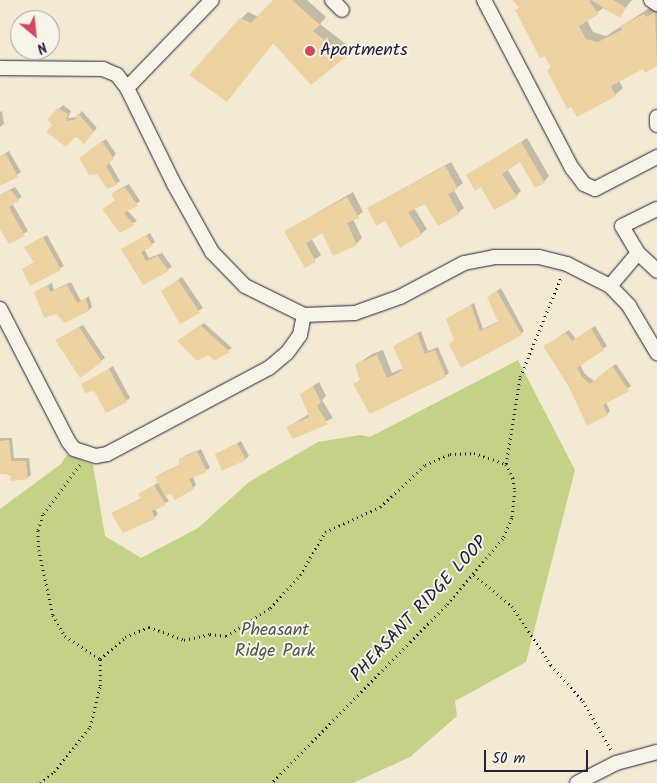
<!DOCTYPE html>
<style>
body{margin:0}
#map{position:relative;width:657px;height:783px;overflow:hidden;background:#f4e9d3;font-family:Kalam,sans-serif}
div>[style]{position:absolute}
.green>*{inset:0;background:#c3d286}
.shadow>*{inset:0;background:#0003}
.building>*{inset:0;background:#edd3a2}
.path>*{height:2.5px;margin-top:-1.25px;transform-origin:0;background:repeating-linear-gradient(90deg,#22223b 0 1px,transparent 0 5px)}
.roads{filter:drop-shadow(0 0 1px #22223b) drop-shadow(0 0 1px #22223b)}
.minor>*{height:14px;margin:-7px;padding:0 7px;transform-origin:7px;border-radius:7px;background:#f7f3e8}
.dots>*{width:14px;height:14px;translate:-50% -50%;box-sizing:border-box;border:2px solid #f7f3e8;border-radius:50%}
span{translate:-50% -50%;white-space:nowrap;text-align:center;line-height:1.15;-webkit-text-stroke:4px #f7f3e8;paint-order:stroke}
.poi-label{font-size:18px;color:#22223b}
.left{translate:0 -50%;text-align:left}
.street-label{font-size:18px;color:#22223b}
.park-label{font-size:18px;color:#525752}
.north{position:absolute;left:10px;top:10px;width:50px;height:50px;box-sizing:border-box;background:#f7f3e8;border:1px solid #a29fa3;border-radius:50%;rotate:152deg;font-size:14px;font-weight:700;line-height:20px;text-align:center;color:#22223b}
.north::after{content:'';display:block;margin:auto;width:18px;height:22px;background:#d1495b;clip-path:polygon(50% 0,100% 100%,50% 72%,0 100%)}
.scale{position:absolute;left:484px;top:750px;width:104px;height:22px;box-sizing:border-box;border:2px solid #22223b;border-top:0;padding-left:6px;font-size:15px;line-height:18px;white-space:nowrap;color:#22223b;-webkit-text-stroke:4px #f7f3e8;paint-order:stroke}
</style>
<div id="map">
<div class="green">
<i style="clip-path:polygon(518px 360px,575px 470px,526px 662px,455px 701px,457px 716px,410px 757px,353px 783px,0 783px,0 509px,61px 464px,67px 455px,72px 456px,93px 465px,105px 536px,141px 558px,198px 528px,249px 482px,318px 442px,360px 435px,370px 437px)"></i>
</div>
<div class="shadow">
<i style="clip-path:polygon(275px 0,307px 0,326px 17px,320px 24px,352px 49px,311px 83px,274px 42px,227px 100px,241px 19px,248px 12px,259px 17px)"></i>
<i style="clip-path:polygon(516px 0,632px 0,619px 16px,603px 8px,587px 20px,593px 32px,606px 36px,651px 7px,657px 9px,657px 65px,645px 71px,643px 68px,619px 81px,623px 88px,615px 95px,577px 115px,548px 70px,552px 66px,516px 11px,520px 7px)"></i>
<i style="clip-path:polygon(63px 105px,71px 111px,68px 118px,77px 117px,82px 111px,97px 128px,84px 142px,49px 119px)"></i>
<i style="clip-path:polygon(2px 111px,4px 124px,0 127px,0 112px)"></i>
<i style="clip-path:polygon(527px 138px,549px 176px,544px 182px,521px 161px,507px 169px,521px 191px,516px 196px,481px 186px,468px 175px)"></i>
<i style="clip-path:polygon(106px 139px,116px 154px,109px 162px,120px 181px,116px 184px,80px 158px)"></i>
<i style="clip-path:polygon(9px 151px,21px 172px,0 185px,0 157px)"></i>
<i style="clip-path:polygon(451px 162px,463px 183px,454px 190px,464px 208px,458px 213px,425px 202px,414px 208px,427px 229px,421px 234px,368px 208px)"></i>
<i style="clip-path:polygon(129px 184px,140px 201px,127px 210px,137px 221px,120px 231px,104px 209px,116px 200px,113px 194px,116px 191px)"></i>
<i style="clip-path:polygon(15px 187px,22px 197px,12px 203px,28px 231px,9px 242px,0 226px,0 195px)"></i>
<i style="clip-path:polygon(353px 192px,363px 212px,353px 219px,362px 238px,356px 244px,323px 232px,311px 238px,321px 255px,305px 266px,286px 231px)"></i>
<i style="clip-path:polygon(150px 233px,155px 242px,144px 249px,149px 258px,162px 253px,172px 267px,143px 284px,123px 249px)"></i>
<i style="clip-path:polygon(47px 235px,64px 266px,31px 284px,23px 269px,35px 262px,25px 247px)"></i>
<i style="clip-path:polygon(182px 277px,203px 308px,181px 322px,163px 291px)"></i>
<i style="clip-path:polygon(71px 282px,81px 301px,89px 296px,92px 307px,89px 310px,35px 292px,52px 283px,54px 290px)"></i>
<i style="clip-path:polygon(501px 288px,524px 331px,521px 334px,456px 339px,447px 319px,474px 303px,483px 329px,499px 321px,488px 297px)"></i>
<i style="clip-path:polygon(204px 323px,232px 348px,215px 359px,182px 338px)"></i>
<i style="clip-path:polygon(83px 325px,105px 358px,101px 361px,56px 340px)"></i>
<i style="clip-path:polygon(595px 326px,607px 346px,580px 365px,585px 374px,594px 381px,616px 364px,631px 386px,606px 402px,610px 411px,607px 414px,570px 386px,544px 347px,569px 330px,576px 339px)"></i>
<i style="clip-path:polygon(421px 331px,428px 351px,438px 347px,449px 373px,445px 376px,354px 384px,361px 380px,356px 365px,372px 354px,383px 350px,392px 373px,404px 368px,395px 346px)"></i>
<i style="clip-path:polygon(113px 366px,130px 398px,126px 401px,83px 385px)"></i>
<i style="clip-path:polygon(319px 382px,326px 396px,322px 400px,333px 418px,293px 438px,288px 427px,309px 414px,301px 394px)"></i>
<i style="clip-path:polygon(0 438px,12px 438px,14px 458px,29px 458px,31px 475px,27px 478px,0 473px)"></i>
<i style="clip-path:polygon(241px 441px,249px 456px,246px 459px,217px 455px)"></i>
<i style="clip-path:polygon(201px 449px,210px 468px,193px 477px,196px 485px,193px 488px,165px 495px,169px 501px,155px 509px,158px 514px,154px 518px,112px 513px,142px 498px,140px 494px,159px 482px,157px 477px,160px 474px,181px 464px,184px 456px)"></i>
</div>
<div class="building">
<i style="clip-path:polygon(273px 0,292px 0,320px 25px,313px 31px,346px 57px,311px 85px,273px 43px,227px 102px,189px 75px,240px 18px,251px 23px)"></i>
<i style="clip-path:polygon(512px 0,613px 0,626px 8px,620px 18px,591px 0,589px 1px,599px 14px,579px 26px,586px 39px,598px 42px,622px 30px,620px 26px,644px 14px,646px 17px,655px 12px,657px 66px,645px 73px,643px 69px,611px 86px,616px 96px,577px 117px,571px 107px,567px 109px,547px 70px,551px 68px,545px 56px,540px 58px,515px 10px,520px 8px)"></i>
<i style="clip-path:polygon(58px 108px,68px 114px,66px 121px,75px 120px,78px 113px,94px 132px,84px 144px,76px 136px,66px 147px,46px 132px,52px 125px,47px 119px)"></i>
<i style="clip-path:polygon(102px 141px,114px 159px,106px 166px,117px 185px,107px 189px,97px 174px,89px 175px,79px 158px)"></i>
<i style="clip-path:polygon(521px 142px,545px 183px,535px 188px,520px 162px,502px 174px,517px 197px,494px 210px,481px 187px,475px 191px,466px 175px)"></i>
<i style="clip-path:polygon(6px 154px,18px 177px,0 186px,0 157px)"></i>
<i style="clip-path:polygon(445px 166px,458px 189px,448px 194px,459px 214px,438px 226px,425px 204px,408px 212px,422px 235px,400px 248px,385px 221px,376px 226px,367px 208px)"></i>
<i style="clip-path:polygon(125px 187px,138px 206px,124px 213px,134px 225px,120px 233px,102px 209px,115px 201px,111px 194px)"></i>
<i style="clip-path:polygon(11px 190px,19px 201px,9px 207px,25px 236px,9px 244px,0 229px,0 195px)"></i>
<i style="clip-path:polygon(347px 197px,359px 218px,347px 223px,357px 245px,333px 256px,322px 233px,306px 243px,316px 262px,305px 268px,284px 231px)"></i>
<i style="clip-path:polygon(146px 235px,153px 246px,141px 252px,146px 261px,158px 256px,169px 271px,143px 285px,121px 249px)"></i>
<i style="clip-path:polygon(43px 237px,61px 270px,30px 286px,22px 269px,34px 263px,24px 247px)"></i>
<i style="clip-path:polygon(178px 280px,200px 313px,180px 324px,161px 291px)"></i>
<i style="clip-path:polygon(67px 285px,77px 303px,86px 298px,89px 311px,65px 323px,56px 314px,44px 318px,34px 292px,48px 286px,50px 292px)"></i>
<i style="clip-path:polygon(497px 291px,522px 335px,461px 368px,449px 344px,454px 340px,446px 319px,471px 305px,480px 331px,489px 327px,498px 322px,487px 297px)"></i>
<i style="clip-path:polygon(200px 325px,230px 352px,214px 361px,209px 355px,197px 361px,177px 341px)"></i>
<i style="clip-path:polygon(79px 327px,102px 362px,80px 378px,55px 340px)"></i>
<i style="clip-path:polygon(591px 328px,604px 350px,577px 368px,582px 377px,590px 384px,612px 366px,629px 391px,603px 405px,608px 415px,587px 426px,569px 387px,543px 346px,566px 333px,572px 341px)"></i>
<i style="clip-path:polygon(417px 333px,425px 354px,435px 350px,446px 377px,370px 414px,353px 384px,360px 381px,355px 364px,377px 355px,387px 378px,396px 374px,403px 369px,393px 346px)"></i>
<i style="clip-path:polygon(109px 369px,127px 402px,106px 413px,94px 391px,85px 393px,81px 384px)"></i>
<i style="clip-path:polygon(313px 386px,321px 402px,317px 406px,328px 424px,293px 439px,286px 427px,309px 417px,300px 394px)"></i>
<i style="clip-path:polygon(9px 440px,11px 461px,26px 461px,28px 479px,11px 481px,10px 474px,0 474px,0 441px)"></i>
<i style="clip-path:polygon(237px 443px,246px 460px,222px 471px,215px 454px)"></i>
<i style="clip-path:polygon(197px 451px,207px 472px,189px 479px,194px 489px,175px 500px,171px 493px,165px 496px,155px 477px,179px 465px,179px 459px)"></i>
<i style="clip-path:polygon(154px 485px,166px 505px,152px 511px,155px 519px,123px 533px,111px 513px,141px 499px,138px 494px)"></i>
</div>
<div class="path">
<i style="left:506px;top:464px;width:88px;rotate:-80.9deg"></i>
<i style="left:520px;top:377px;width:108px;rotate:-67.7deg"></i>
<i style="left:80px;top:465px;width:62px;rotate:126.5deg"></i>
<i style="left:43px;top:515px;width:17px;rotate:107deg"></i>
<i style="left:38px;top:531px;width:19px;rotate:87deg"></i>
<i style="left:39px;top:550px;width:66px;rotate:77.8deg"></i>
<i style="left:53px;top:615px;width:24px;rotate:60deg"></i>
<i style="left:65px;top:636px;width:42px;rotate:33.3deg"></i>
<i style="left:474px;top:575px;width:49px;rotate:39.2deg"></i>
<i style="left:512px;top:606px;width:71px;rotate:56.5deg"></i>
<i style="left:551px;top:665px;width:48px;rotate:48.4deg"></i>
<i style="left:583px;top:701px;width:58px;rotate:59.9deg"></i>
<i style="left:40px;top:783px;width:18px;rotate:-38deg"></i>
<i style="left:54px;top:772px;width:58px;rotate:-51.3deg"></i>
<i style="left:90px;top:727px;width:42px;rotate:-76.3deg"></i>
<i style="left:100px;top:686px;width:27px;rotate:-90deg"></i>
<i style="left:100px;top:659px;width:33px;rotate:-41deg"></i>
<i style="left:125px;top:637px;width:26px;rotate:-23deg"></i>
<i style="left:149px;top:627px;width:37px;rotate:20deg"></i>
<i style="left:184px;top:640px;width:27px;rotate:-13deg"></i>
<i style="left:210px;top:634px;width:16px;rotate:7deg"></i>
<i style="left:226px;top:636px;width:52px;rotate:-32.5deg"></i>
<i style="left:270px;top:608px;width:45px;rotate:-47.7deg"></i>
<i style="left:300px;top:575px;width:50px;rotate:-59.8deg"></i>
<i style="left:325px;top:532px;width:60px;rotate:-24.4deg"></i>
<i style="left:380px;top:507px;width:62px;rotate:-43deg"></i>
<i style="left:425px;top:465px;width:27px;rotate:-24deg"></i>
<i style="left:450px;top:454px;width:24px;rotate:-2deg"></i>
<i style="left:474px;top:453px;width:34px;rotate:19deg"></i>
<i style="left:506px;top:464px;width:16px;rotate:63deg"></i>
<i style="left:513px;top:478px;width:13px;rotate:81deg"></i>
<i style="left:515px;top:491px;width:27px;rotate:96deg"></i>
<i style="left:512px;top:518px;width:23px;rotate:113deg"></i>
<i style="left:503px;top:539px;width:88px;rotate:130.4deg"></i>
<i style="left:446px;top:606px;width:248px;rotate:134.5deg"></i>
</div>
<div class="roads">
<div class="minor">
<i style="left:332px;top:0;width:14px;rotate:45deg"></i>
<i style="left:484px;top:0;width:190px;rotate:62.4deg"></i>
<i style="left:572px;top:168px;width:20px;rotate:53deg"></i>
<i style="left:584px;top:184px;width:12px;rotate:24deg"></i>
<i style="left:595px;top:189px;width:70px;rotate:-27.3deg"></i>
<i style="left:651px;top:0;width:7px;rotate:34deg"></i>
<i style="left:0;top:68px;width:103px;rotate:0.6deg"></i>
<i style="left:103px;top:69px;width:15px;rotate:23deg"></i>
<i style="left:117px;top:75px;width:16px;rotate:52deg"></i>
<i style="left:127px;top:88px;width:107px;rotate:63.9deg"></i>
<i style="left:174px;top:184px;width:78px;rotate:60.8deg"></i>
<i style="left:212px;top:252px;width:47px;rotate:45.9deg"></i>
<i style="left:245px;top:286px;width:66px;rotate:26.2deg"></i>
<i style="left:304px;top:315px;width:51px;rotate:-2.2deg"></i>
<i style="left:355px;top:313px;width:48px;rotate:-19.6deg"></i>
<i style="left:400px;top:297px;width:72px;rotate:-28deg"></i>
<i style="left:464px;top:263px;width:31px;rotate:-11deg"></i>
<i style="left:494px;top:257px;width:45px"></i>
<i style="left:539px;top:257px;width:29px;rotate:14deg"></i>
<i style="left:567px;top:264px;width:48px;rotate:27.1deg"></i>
<i style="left:610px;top:286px;width:28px;rotate:46deg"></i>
<i style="left:629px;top:306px;width:55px;rotate:59.2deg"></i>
<i style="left:127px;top:88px;width:122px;rotate:-46deg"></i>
<i style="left:657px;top:117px;width:8px;rotate:90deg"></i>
<i style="left:638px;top:253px;width:31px;rotate:-121deg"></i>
<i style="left:622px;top:226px;width:39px;rotate:-26deg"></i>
<i style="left:610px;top:286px;width:43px;rotate:-49.7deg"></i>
<i style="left:638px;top:253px;width:26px;rotate:43deg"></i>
<i style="left:0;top:309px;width:148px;rotate:62.7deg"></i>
<i style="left:68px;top:441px;width:10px;rotate:53deg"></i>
<i style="left:74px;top:449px;width:23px;rotate:18deg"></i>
<i style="left:96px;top:456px;width:11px;rotate:-10deg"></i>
<i style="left:107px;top:454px;width:183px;rotate:-28deg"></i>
<i style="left:269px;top:368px;width:23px;rotate:-40deg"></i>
<i style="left:287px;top:353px;width:22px;rotate:-54deg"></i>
<i style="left:300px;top:335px;width:20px;rotate:-79deg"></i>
<i style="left:577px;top:783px;width:44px;rotate:-27.1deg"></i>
<i style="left:616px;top:763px;width:42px;rotate:-15deg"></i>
</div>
</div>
<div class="dots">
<i style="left:310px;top:51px;background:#d1495b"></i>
</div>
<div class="poi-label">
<span class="left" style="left:320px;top:51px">Apartments</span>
</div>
<div class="street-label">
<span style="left:420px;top:610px;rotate:-47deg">PHEASANT RIDGE LOOP</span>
</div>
<div class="park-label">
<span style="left:275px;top:642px">Pheasant<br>Ridge Park</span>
</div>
<div class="north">N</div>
<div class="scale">50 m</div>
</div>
